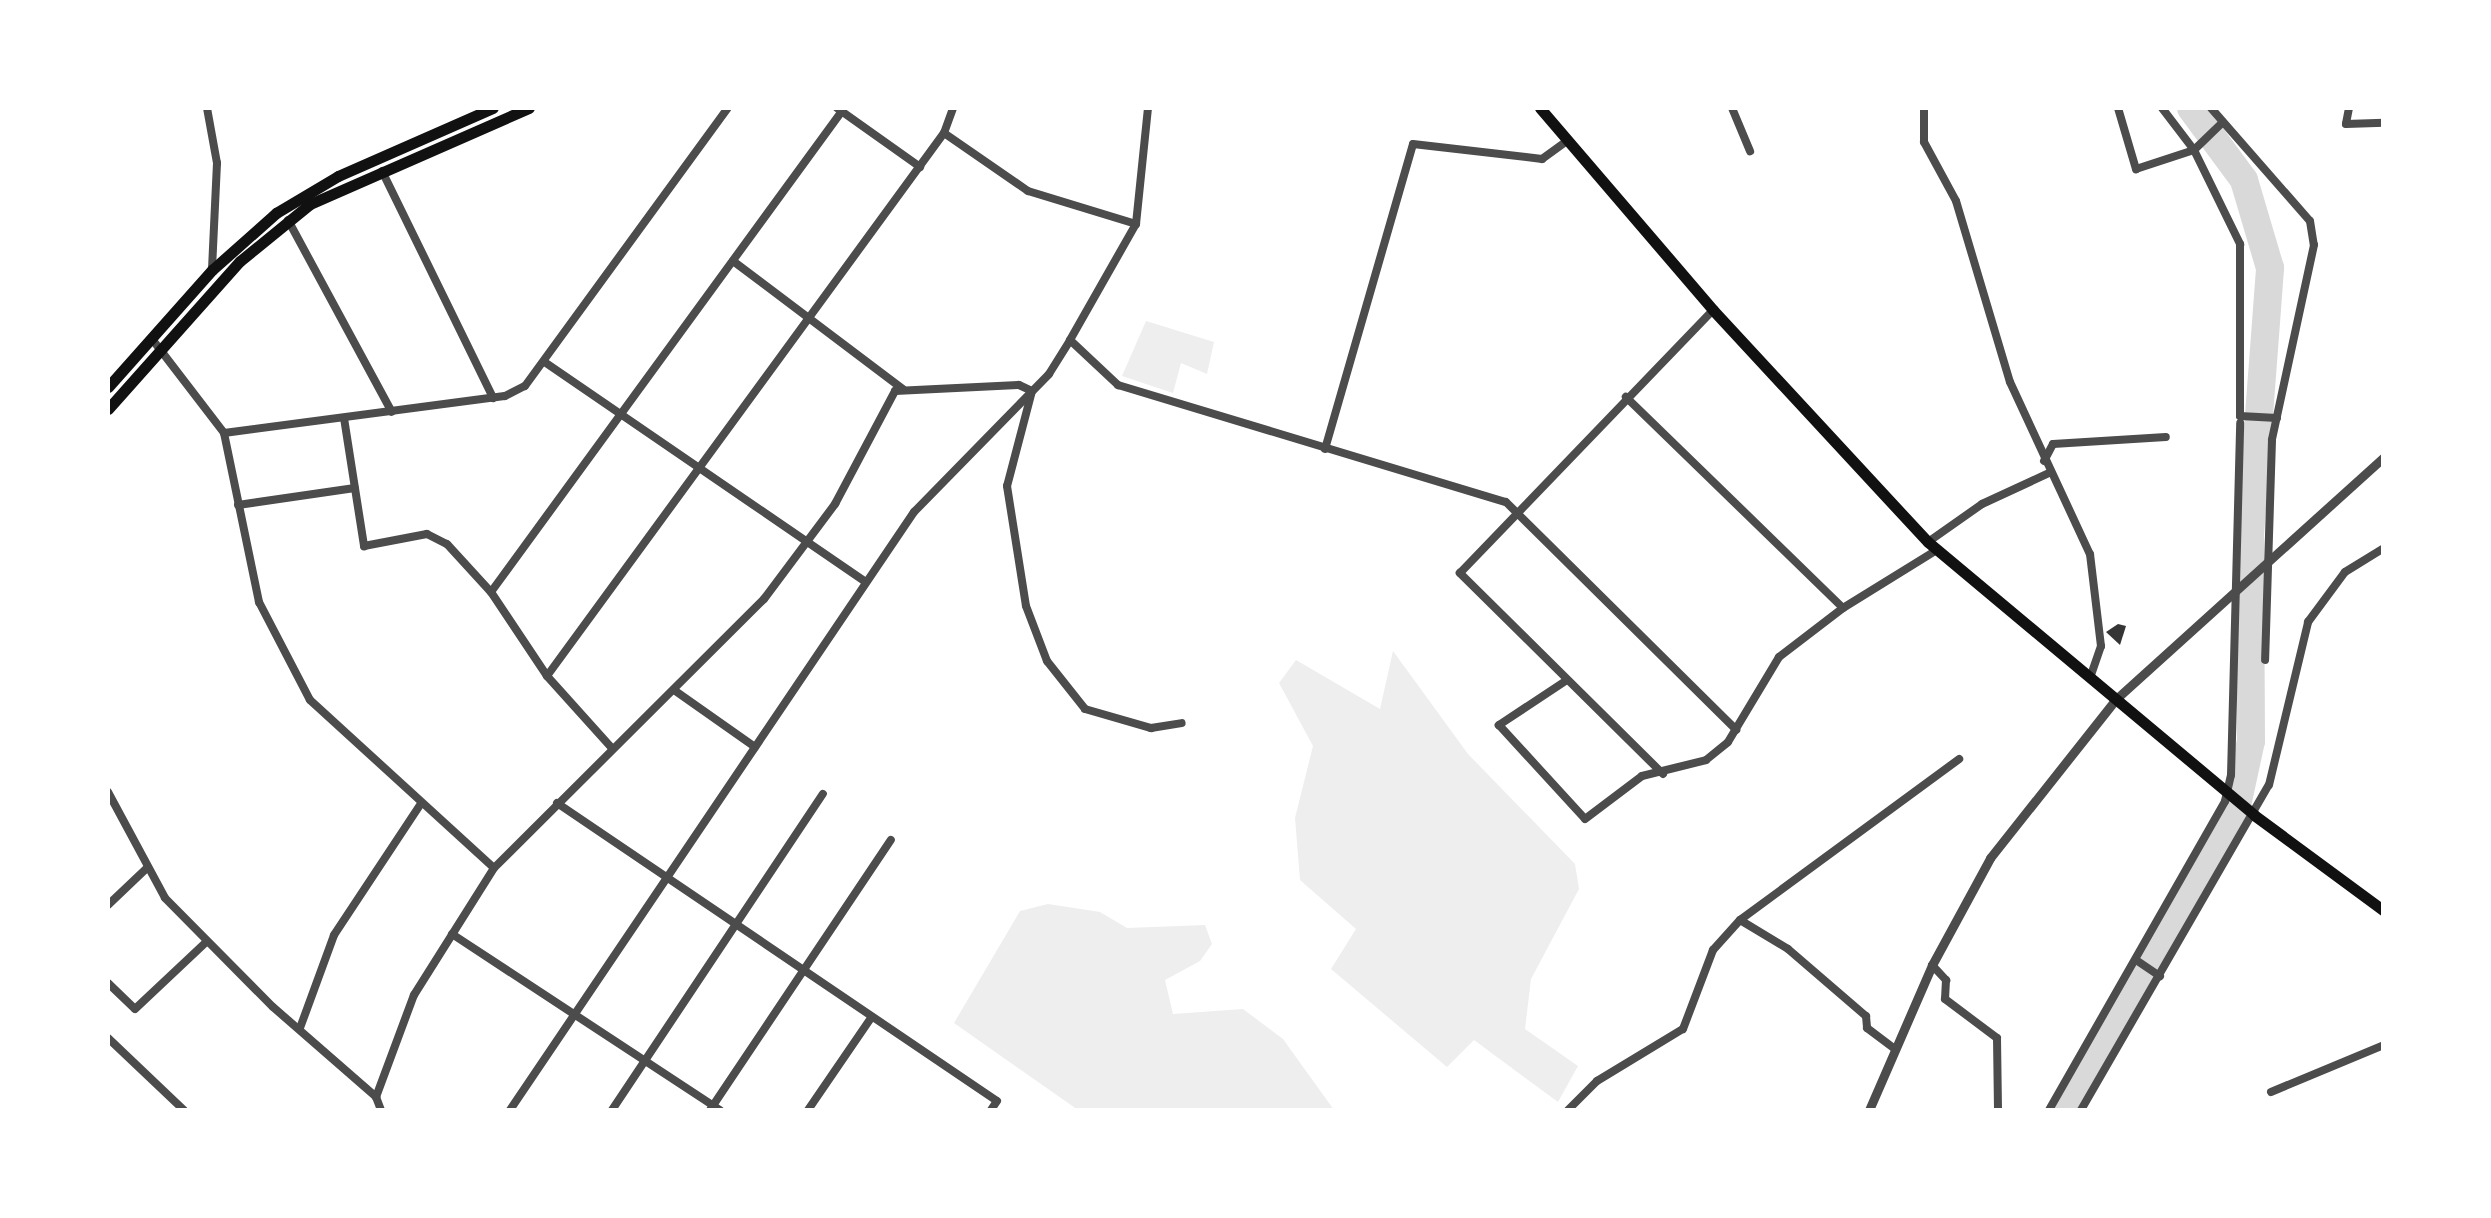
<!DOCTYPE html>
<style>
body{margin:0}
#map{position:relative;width:2491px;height:1218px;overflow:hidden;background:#fff;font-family:Rubik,sans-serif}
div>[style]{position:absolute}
.green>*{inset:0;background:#eee}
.river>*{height:28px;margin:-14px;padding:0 14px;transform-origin:14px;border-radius:14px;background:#d9d9d9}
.building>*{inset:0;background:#353535}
.minor>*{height:8px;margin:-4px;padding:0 4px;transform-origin:4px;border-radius:4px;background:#4c4c4c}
.tertiary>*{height:9px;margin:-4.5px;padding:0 4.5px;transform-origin:4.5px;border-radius:4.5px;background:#4c4c4c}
.primary>*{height:11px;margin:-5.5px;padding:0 5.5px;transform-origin:5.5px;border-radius:5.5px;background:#111}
span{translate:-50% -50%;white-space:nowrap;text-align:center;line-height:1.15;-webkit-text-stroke:8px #fff;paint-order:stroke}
.frame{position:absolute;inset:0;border:110px solid #fff;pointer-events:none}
</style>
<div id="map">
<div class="green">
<i style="clip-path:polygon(1146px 321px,1214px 342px,1207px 374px,1181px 363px,1173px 393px,1122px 376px)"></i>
<i style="clip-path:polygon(1393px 651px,1468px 754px,1575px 864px,1579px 889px,1531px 979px,1525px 1029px,1578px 1066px,1558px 1102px,1474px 1040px,1447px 1067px,1331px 969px,1356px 929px,1300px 880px,1295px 818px,1313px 746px,1279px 683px,1296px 660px,1380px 709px)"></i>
<i style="clip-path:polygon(1048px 904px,1100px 912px,1127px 928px,1205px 925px,1212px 944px,1200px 961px,1165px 980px,1173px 1014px,1243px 1009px,1283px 1039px,1334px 1110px,1078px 1110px,954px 1023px,1020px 911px)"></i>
</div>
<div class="river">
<i style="left:2067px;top:1110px;width:331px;rotate:-59.9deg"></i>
<i style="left:2233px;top:824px;width:85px;rotate:-77.8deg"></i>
<i style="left:2251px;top:741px;width:206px;rotate:-90.3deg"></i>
<i style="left:2250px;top:535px;width:268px;rotate:-85.7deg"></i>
<i style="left:2270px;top:268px;width:92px;rotate:-106.5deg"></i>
<i style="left:2244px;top:180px;width:89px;rotate:-126.4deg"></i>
</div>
<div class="building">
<i style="clip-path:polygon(2118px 624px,2126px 626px,2120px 645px,2106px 632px)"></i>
</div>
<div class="minor">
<i style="left:207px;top:108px;width:56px;rotate:79.7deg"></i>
<i style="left:217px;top:163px;width:108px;rotate:92.7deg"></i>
<i style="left:837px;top:108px;width:102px;rotate:35.4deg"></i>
<i style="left:1732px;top:108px;width:47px;rotate:67.3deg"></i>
<i style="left:1924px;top:108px;width:34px;rotate:90deg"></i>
<i style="left:1924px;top:142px;width:67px;rotate:61.5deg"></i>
<i style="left:1956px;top:201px;width:189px;rotate:73.4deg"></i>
<i style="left:2010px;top:382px;width:190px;rotate:65.1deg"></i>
<i style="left:2090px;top:554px;width:93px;rotate:83.2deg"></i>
<i style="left:2101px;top:646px;width:34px;rotate:109deg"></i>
<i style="left:2118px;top:108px;width:64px;rotate:73.6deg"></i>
<i style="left:2136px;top:169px;width:61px;rotate:-18.1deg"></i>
<i style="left:2194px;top:150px;width:39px;rotate:-44deg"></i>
<i style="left:2162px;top:108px;width:53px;rotate:52.7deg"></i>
<i style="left:2194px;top:150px;width:105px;rotate:63.9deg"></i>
<i style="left:2240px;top:244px;width:172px;rotate:90deg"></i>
<i style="left:2240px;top:416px;width:37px;rotate:3deg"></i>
<i style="left:2211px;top:108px;width:150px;rotate:48.8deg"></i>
<i style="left:2310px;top:221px;width:24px;rotate:81deg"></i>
<i style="left:2314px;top:245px;width:199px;rotate:102.2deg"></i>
<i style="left:2272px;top:440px;width:220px;rotate:91.8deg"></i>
<i style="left:2349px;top:108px;width:16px;rotate:101deg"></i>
<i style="left:2346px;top:124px;width:38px;rotate:-2deg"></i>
<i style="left:944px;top:133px;width:102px;rotate:34.6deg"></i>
<i style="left:1028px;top:191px;width:113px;rotate:17deg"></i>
<i style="left:382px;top:171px;width:253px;rotate:63.9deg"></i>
<i style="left:288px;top:220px;width:218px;rotate:61.6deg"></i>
<i style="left:733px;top:261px;width:213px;rotate:37deg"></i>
<i style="left:152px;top:339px;width:118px;rotate:52.5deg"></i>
<i style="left:224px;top:433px;width:173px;rotate:78.3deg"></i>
<i style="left:259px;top:602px;width:110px;rotate:62.5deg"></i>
<i style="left:310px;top:700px;width:249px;rotate:42.4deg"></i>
<i style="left:1070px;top:340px;width:66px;rotate:43.2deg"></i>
<i style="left:1118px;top:385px;width:405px;rotate:16.8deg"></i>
<i style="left:1506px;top:502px;width:324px;rotate:44.7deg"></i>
<i style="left:546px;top:363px;width:386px;rotate:34.4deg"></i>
<i style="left:1032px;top:391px;width:98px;rotate:104.7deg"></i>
<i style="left:1007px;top:486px;width:121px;rotate:81deg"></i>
<i style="left:1026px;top:606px;width:59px;rotate:69.1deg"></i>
<i style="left:1047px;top:661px;width:61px;rotate:51.6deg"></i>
<i style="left:1085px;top:709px;width:69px;rotate:16.1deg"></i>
<i style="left:1151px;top:728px;width:31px;rotate:-9deg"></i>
<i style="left:344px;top:418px;width:130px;rotate:81.1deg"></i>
<i style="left:364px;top:546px;width:64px;rotate:-10.8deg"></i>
<i style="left:427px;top:534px;width:22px;rotate:27deg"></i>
<i style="left:447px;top:544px;width:65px;rotate:47.5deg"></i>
<i style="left:491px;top:592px;width:101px;rotate:56.3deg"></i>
<i style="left:547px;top:676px;width:96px;rotate:48deg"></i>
<i style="left:224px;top:433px;width:283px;rotate:-7.5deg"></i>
<i style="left:505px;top:396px;width:22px;rotate:-27deg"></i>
<i style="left:525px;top:386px;width:344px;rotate:-53.9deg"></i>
<i style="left:1325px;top:449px;width:317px;rotate:-73.9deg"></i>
<i style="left:1413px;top:144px;width:130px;rotate:6.6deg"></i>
<i style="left:1542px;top:159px;width:29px;rotate:-36deg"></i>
<i style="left:2044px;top:461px;width:19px;rotate:-62deg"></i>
<i style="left:2053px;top:444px;width:113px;rotate:-3.5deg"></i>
<i style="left:238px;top:505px;width:118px;rotate:-8.3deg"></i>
<i style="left:1928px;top:542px;width:66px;rotate:-35.1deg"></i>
<i style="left:1982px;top:504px;width:74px;rotate:-24.8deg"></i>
<i style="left:491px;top:592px;width:595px;rotate:-53.88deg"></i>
<i style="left:1843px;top:608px;width:110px;rotate:-31.7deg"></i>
<i style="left:547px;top:676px;width:673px;rotate:-53.83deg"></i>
<i style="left:944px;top:133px;width:27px;rotate:-70deg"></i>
<i style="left:1567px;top:680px;width:82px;rotate:146.5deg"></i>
<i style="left:1499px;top:725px;width:127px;rotate:47.5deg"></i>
<i style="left:1585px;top:819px;width:71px;rotate:-37deg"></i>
<i style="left:1642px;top:776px;width:66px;rotate:-14deg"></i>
<i style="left:1706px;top:760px;width:28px;rotate:-39deg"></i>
<i style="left:1728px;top:742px;width:99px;rotate:-59deg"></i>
<i style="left:1779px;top:657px;width:81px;rotate:-37.4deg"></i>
<i style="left:1843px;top:608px;width:303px;rotate:-135.8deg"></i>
<i style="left:674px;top:690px;width:99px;rotate:35.1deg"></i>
<i style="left:1663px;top:774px;width:286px;rotate:-135.3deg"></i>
<i style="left:1460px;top:573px;width:365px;rotate:-46.1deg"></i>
<i style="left:108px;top:792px;width:120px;rotate:61.7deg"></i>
<i style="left:165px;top:898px;width:153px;rotate:45.3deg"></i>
<i style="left:273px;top:1007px;width:137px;rotate:41.1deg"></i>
<i style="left:376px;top:1097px;width:14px;rotate:69deg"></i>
<i style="left:557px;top:803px;width:531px;rotate:34.11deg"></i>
<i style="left:997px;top:1101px;width:11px;rotate:124deg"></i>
<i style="left:108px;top:905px;width:52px;rotate:-43.5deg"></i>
<i style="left:1740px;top:920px;width:272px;rotate:-36.3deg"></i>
<i style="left:452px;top:934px;width:321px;rotate:33.3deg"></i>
<i style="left:2136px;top:960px;width:29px;rotate:34deg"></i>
<i style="left:1932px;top:965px;width:21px;rotate:47deg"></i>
<i style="left:1946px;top:980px;width:19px;rotate:93deg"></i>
<i style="left:1945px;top:999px;width:65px;rotate:36.9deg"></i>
<i style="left:1997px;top:1038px;width:72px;rotate:89.2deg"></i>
<i style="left:108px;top:983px;width:37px;rotate:44deg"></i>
<i style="left:135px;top:1009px;width:98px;rotate:-43.3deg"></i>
<i style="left:300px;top:1028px;width:99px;rotate:-69.9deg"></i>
<i style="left:334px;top:935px;width:156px;rotate:-56.5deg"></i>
<i style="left:108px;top:1038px;width:105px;rotate:43.5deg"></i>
<i style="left:2271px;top:1092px;width:122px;rotate:-22.6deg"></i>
<i style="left:376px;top:1097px;width:109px;rotate:-69.6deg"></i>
<i style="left:414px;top:995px;width:150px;rotate:-57.8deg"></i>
<i style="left:494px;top:868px;width:381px;rotate:-44.9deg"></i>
<i style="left:764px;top:599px;width:119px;rotate:-53.2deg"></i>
<i style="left:835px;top:504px;width:128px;rotate:-62deg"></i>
<i style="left:895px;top:391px;width:124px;rotate:-2.8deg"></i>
<i style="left:1019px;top:385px;width:14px;rotate:25deg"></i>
<i style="left:510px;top:1110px;width:722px;rotate:-55.96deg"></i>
<i style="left:914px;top:512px;width:193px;rotate:-45.6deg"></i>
<i style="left:1049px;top:374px;width:40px;rotate:-58deg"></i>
<i style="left:1070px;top:340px;width:133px;rotate:-60.4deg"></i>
<i style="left:1136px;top:224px;width:117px;rotate:-84.1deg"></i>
<i style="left:612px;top:1110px;width:380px;rotate:-56.3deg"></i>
<i style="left:710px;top:1110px;width:325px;rotate:-56.2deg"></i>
<i style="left:808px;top:1110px;width:112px;rotate:-55.6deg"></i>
<i style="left:1568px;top:1110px;width:41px;rotate:-45deg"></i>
<i style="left:1597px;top:1081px;width:100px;rotate:-31.2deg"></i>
<i style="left:1683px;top:1029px;width:85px;rotate:-69.2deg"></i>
<i style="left:1713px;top:950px;width:40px;rotate:-48deg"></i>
<i style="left:1740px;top:920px;width:56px;rotate:31.1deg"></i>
<i style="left:1788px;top:949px;width:103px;rotate:40.7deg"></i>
<i style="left:1866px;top:1016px;width:12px;rotate:85deg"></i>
<i style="left:1867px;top:1028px;width:36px;rotate:37deg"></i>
<i style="left:2049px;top:1110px;width:356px;rotate:-60.3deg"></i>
<i style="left:2225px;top:801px;width:27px;rotate:-77deg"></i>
<i style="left:2231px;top:775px;width:352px;rotate:-88.5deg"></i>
<i style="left:2081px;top:1110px;width:375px;rotate:-60deg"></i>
<i style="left:2269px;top:785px;width:168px;rotate:-76.5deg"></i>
<i style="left:2308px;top:622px;width:62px;rotate:-53.5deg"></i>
<i style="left:2345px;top:572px;width:46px;rotate:-31.6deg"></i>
</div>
<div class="tertiary">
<i style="left:1869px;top:1110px;width:158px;rotate:-66.5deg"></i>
<i style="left:1932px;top:965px;width:122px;rotate:-61.5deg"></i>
<i style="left:1990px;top:858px;width:203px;rotate:-51.6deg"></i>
<i style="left:2116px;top:699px;width:361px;rotate:-42.1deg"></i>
</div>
<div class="primary">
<i style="left:1540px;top:108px;width:266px;rotate:49.4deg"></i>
<i style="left:1713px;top:310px;width:316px;rotate:47.2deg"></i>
<i style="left:1928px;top:542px;width:425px;rotate:39.9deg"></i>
<i style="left:2254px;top:815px;width:162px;rotate:36.4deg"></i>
<i style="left:108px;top:387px;width:157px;rotate:-48.4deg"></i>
<i style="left:212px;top:270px;width:86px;rotate:-41.7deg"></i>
<i style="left:276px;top:213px;width:72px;rotate:-30.8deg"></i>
<i style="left:338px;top:176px;width:169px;rotate:-23.7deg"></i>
<i style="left:108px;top:409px;width:198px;rotate:-48.3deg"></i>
<i style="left:240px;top:261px;width:90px;rotate:-39.2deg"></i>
<i style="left:310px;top:204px;width:239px;rotate:-23.7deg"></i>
</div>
<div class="frame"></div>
</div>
